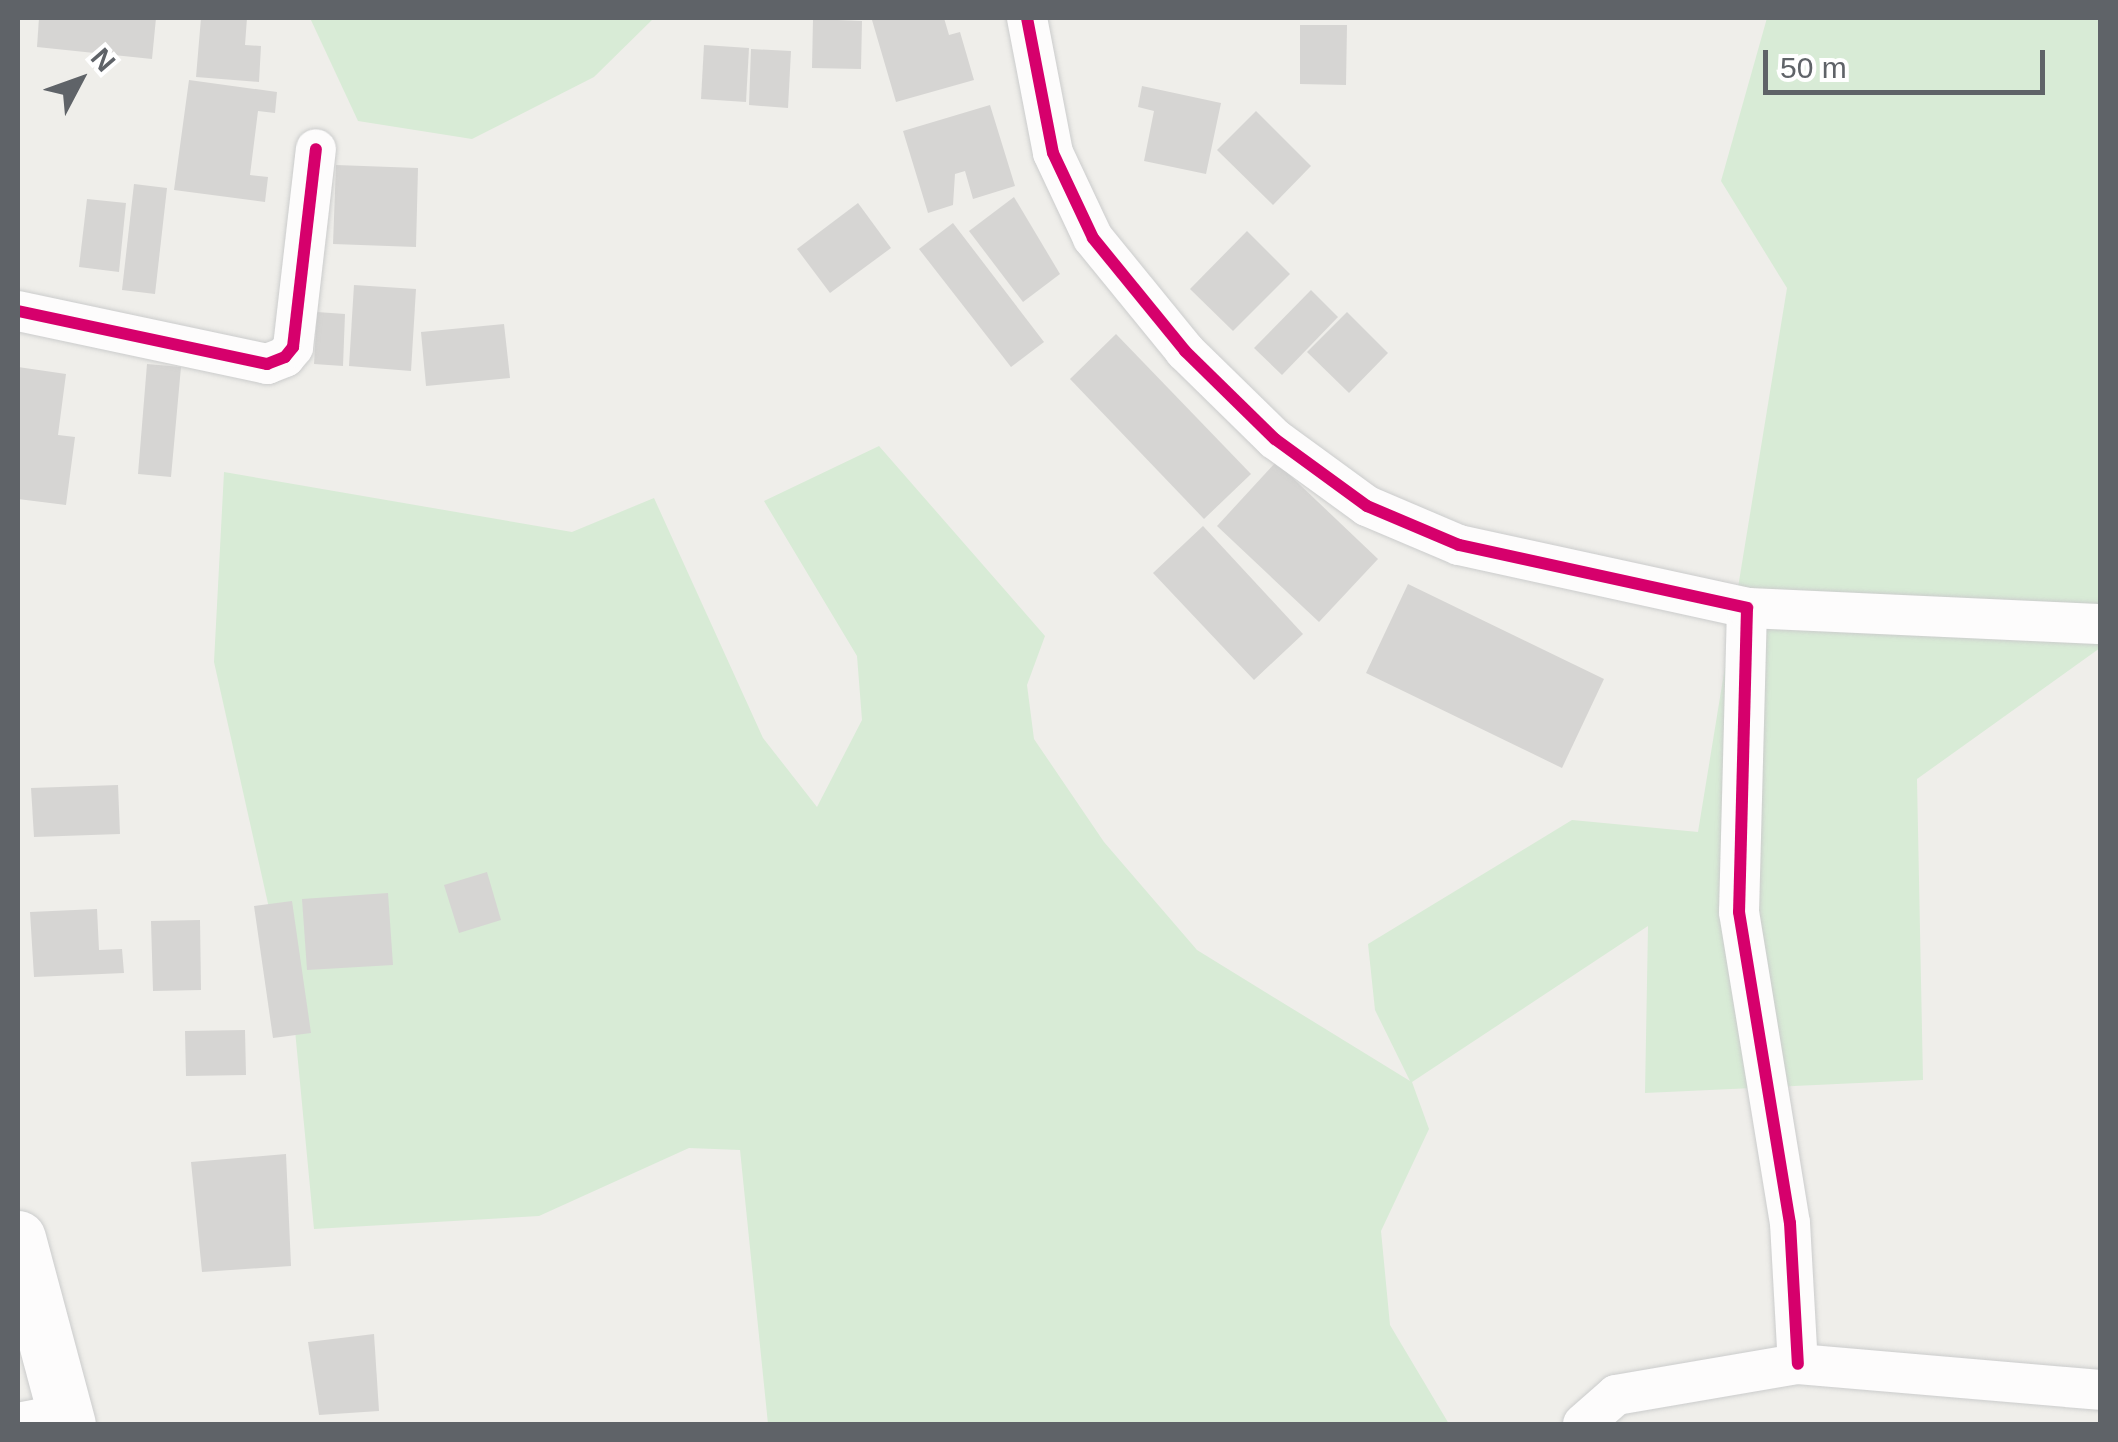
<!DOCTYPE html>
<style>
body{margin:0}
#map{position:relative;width:2118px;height:1442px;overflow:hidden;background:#efeeea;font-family:Arial,sans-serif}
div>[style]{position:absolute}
.green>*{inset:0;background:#d8ebd6}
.building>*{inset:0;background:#d6d5d3}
.roads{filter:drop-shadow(0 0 2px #cbcccc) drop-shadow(0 0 2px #cbcccc)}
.street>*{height:40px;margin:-20px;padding:0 20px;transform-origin:20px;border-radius:20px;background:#fdfcfc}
.secondary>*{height:55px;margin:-27.5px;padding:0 27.5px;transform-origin:27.5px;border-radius:27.5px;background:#fdfcfc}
.cycleway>*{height:12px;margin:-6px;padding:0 6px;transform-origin:6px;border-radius:6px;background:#d6006c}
span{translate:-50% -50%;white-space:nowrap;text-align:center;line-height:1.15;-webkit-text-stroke:8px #fff;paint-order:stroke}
.frame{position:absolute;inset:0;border:20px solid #5f6368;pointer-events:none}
.north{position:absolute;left:30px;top:30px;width:100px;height:100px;-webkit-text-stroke:8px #fff;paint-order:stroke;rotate:49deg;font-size:28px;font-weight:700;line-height:40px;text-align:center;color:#5f6368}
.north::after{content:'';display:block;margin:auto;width:35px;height:45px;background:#5f6368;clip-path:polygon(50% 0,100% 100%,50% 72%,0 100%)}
.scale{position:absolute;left:1763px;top:50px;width:282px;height:45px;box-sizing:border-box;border:5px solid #5f6368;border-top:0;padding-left:12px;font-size:30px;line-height:35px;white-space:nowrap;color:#5f6368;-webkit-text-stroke:8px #fff;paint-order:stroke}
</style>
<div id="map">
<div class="green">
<i style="clip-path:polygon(310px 18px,654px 18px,594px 77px,472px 139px,358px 121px)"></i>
<i style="clip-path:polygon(1767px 18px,2100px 18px,2100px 648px,1917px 779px,1923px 1080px,1645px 1093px,1648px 926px,1412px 1082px,1429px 1129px,1381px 1231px,1390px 1325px,1449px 1424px,768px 1424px,740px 1150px,689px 1148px,539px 1216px,314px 1229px,294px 1020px,214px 662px,224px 472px,572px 532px,654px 498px,763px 738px,817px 807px,862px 720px,857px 656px,764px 501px,879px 446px,1045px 636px,1027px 685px,1034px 739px,1104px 842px,1197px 950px,1410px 1081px,1375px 1010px,1368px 944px,1572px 820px,1698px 832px,1787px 288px,1721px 181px)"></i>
</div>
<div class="building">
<i style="clip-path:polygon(39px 18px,156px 18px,152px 59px,37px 47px)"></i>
<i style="clip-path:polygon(201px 18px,247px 18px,245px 45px,261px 46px,259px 82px,196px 77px)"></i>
<i style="clip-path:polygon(881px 18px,944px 18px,949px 35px,960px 32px,974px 80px,896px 102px,872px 20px)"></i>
<i style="clip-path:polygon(813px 19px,862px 21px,861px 69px,812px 68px)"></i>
<i style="clip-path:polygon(1300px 25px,1347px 25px,1346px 85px,1300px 84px)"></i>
<i style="clip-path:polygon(704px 45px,749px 48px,746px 102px,701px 99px)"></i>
<i style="clip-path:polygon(751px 49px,791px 51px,788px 108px,749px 105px)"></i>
<i style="clip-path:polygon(189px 80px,277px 92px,275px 113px,258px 111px,250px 175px,268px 177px,265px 202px,174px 190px)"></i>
<i style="clip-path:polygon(1142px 86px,1221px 103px,1206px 174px,1144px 161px,1154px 111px,1138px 107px)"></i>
<i style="clip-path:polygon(990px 105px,1015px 186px,973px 199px,965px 171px,955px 174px,953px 205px,928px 213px,903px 131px)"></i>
<i style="clip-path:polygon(1256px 111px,1311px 166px,1273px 205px,1217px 150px)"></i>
<i style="clip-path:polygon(336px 165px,418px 168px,416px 247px,333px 244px)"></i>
<i style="clip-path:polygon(134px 184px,167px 188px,155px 294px,122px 290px)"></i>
<i style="clip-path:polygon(1014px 197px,1060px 274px,1023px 302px,969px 231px)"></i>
<i style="clip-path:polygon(87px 199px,126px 203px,119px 272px,79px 267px)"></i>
<i style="clip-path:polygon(858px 203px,891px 248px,830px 293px,797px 249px)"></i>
<i style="clip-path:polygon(953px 223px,1044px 342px,1011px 367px,919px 249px)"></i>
<i style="clip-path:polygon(1247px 231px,1290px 274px,1233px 331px,1190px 289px)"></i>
<i style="clip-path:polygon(354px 285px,416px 289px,411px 371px,349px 366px)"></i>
<i style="clip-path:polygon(1311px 290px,1338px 317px,1282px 375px,1254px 348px)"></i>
<i style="clip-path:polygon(317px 312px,345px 314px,343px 366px,314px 364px)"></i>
<i style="clip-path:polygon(1347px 312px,1388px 353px,1349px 393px,1307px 352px)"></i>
<i style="clip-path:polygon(504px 324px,510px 378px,426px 386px,421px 332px)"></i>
<i style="clip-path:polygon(1116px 334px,1251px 474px,1204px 519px,1070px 379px)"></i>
<i style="clip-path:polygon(147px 364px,181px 367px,171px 477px,138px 474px)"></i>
<i style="clip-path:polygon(18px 367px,66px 374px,58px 435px,75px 437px,66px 505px,18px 499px)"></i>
<i style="clip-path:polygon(1276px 462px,1378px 559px,1319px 622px,1217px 526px)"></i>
<i style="clip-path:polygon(1203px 526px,1303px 634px,1254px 680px,1153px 573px)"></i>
<i style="clip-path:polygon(1408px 584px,1604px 679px,1562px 768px,1366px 673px)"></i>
<i style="clip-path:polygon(118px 785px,120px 834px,34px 837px,31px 788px)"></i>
<i style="clip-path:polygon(487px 872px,501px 920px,459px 933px,444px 885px)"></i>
<i style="clip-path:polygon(388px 893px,393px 965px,307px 970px,302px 899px)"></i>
<i style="clip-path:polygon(292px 901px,311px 1033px,273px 1038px,254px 906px)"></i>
<i style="clip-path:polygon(97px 909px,99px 950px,122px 949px,124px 973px,34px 977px,30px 912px)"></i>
<i style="clip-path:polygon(200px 920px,201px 990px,153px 991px,151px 921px)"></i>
<i style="clip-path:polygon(245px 1030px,246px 1075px,186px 1076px,185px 1031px)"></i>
<i style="clip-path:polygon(286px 1154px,291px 1266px,202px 1272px,191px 1162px)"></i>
<i style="clip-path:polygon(374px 1334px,379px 1411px,319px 1415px,308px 1342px)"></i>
</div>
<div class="roads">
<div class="street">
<i style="left:1027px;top:18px;width:137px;rotate:79.1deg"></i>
<i style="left:1053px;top:153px;width:94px;rotate:64.8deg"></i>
<i style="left:1093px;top:238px;width:146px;rotate:50.8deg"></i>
<i style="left:1185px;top:351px;width:126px;rotate:44.4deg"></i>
<i style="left:1275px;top:439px;width:114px;rotate:36.1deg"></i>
<i style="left:1367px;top:506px;width:100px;rotate:23deg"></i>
<i style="left:1459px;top:545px;width:295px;rotate:12.3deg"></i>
<i style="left:1747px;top:608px;width:304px;rotate:91.5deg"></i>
<i style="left:1739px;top:912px;width:315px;rotate:80.7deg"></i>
<i style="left:1790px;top:1223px;width:141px;rotate:86.8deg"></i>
<i style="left:18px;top:311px;width:255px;rotate:12deg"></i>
<i style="left:267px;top:364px;width:19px;rotate:-21deg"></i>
<i style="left:285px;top:357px;width:13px;rotate:-51deg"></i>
<i style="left:293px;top:347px;width:199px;rotate:-83.4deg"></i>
<i style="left:1747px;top:608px;width:353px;rotate:2.6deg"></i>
<i style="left:18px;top:1423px;width:48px;rotate:-10.8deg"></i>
<i style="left:1583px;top:1424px;width:44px;rotate:-41.3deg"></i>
<i style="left:1616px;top:1395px;width:185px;rotate:-9.7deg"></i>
<i style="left:1798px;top:1364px;width:303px;rotate:4.9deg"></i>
</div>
<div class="secondary">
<i style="left:18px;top:1238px;width:193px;rotate:75deg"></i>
</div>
</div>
<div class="cycleway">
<i style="left:1027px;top:18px;width:137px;rotate:79.1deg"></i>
<i style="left:1053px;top:153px;width:94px;rotate:64.8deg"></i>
<i style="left:1093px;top:238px;width:146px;rotate:50.8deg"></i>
<i style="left:1185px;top:351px;width:126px;rotate:44.4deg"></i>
<i style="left:1275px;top:439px;width:114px;rotate:36.1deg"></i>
<i style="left:1367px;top:506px;width:100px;rotate:23deg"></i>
<i style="left:1459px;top:545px;width:295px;rotate:12.3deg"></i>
<i style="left:1747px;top:608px;width:304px;rotate:91.5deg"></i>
<i style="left:1739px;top:912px;width:315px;rotate:80.7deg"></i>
<i style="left:1790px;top:1223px;width:141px;rotate:86.8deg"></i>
<i style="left:18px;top:311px;width:255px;rotate:12deg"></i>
<i style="left:267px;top:364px;width:19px;rotate:-21deg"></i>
<i style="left:285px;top:357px;width:13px;rotate:-51deg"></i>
<i style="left:293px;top:347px;width:199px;rotate:-83.4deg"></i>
</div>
<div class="frame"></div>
<div class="north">N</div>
<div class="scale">50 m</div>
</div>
